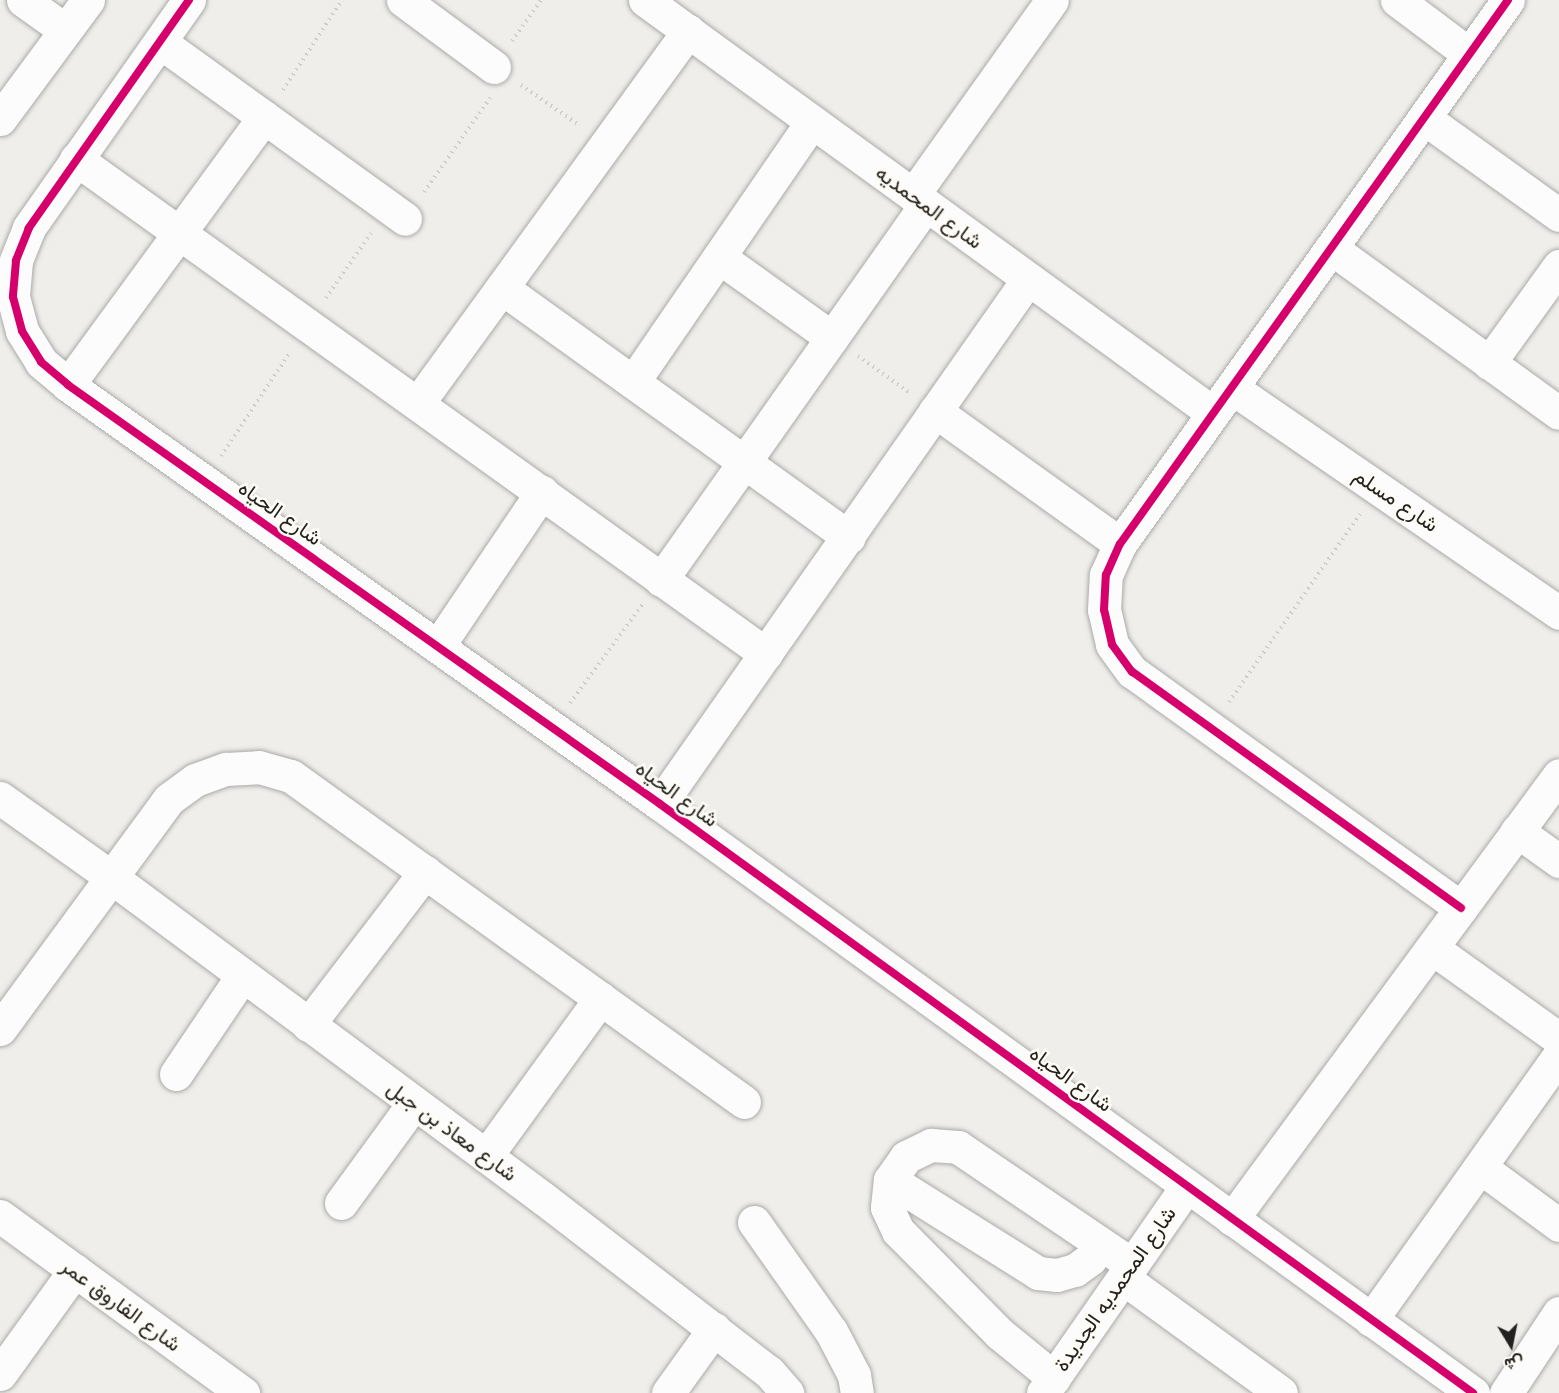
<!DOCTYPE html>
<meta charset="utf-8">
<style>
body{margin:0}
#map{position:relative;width:1559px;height:1393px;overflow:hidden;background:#efeeeb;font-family:"Fira Sans",Vazirmatn,sans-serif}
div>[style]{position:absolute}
.path>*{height:4px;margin-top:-2px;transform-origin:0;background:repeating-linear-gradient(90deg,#ccccca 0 1.5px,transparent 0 6px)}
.roads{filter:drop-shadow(0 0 2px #abaaa7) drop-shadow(0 0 2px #abaaa7)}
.minor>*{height:33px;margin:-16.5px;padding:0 16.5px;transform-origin:16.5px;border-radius:16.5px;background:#fdfcfc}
.cycleway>*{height:8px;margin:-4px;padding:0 4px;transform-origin:4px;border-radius:4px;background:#d6006c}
span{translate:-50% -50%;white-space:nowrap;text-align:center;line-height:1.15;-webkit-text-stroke:5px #fffcf6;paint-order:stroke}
.street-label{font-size:21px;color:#22211f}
.north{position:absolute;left:1481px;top:1315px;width:60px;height:60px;-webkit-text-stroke:4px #fffcf6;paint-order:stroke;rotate:170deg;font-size:16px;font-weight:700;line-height:24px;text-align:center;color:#22211f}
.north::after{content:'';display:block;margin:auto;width:21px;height:27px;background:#22211f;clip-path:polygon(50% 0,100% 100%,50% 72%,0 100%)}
</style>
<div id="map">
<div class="path">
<i style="left:512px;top:41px;width:50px;rotate:-54.7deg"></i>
<i style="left:521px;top:85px;width:70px;rotate:34.6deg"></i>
<i style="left:283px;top:90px;width:108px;rotate:-56.8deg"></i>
<i style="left:424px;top:192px;width:115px;rotate:-54.9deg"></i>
<i style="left:326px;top:298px;width:79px;rotate:-55.3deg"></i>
<i style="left:858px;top:356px;width:64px;rotate:35.4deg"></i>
<i style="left:221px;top:456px;width:125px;rotate:-56.4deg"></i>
<i style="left:1229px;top:702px;width:229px;rotate:-55.1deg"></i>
<i style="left:570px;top:703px;width:122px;rotate:-53.7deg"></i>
</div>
<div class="roads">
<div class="minor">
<i style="left:23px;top:0;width:52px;rotate:35.5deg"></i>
<i style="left:189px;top:0;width:279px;rotate:125.1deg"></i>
<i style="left:29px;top:228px;width:35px;rotate:112deg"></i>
<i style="left:16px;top:261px;width:36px;rotate:95deg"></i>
<i style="left:13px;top:297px;width:35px;rotate:75deg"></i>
<i style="left:22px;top:331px;width:36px;rotate:58deg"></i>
<i style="left:41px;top:362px;width:35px;rotate:40deg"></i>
<i style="left:68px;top:385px;width:725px;rotate:35.29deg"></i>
<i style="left:660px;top:804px;width:1004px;rotate:35.92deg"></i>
<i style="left:403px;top:0;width:113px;rotate:36.4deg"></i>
<i style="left:645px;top:0;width:702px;rotate:36.02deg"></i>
<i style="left:1397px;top:0;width:90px;rotate:36.9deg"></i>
<i style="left:160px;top:42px;width:302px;rotate:35.8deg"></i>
<i style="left:1424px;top:118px;width:166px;rotate:35.7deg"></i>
<i style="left:0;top:119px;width:148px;rotate:-53.5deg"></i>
<i style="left:76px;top:159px;width:849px;rotate:35.66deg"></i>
<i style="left:913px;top:195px;width:239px;rotate:-54.5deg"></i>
<i style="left:1331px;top:248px;width:281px;rotate:35.9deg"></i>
<i style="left:719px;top:257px;width:139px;rotate:35.6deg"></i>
<i style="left:502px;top:288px;width:427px;rotate:35.7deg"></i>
<i style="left:1489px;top:363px;width:120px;rotate:-54.2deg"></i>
<i style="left:633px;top:382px;width:316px;rotate:-55.5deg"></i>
<i style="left:68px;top:385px;width:332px;rotate:-53.8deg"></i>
<i style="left:1232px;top:388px;width:397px;rotate:34.5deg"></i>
<i style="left:418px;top:403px;width:460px;rotate:-54deg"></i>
<i style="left:935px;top:411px;width:228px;rotate:35.7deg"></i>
<i style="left:661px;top:580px;width:459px;rotate:-54.8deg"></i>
<i style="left:438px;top:646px;width:186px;rotate:-56deg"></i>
<i style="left:0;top:798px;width:136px;rotate:35.4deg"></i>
<i style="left:111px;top:877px;width:540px;rotate:36.64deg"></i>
<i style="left:544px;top:1199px;width:284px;rotate:37.6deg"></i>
<i style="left:769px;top:1372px;width:28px;rotate:49deg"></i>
<i style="left:660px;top:804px;width:641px;rotate:-54.97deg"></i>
<i style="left:1517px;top:831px;width:52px;rotate:35.5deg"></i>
<i style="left:1461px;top:908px;width:405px;rotate:-144.3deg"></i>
<i style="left:1132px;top:672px;width:34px;rotate:-126deg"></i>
<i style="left:1112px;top:644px;width:35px;rotate:-103deg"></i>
<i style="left:1104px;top:610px;width:35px;rotate:-87deg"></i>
<i style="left:1106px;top:575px;width:34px;rotate:-66deg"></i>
<i style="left:1120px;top:544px;width:668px;rotate:-54.5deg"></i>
<i style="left:1432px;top:948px;width:156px;rotate:35.6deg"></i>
<i style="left:308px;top:1025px;width:193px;rotate:-52.6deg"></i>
<i style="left:0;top:1029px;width:285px;rotate:-53.7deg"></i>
<i style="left:169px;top:799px;width:32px;rotate:-36deg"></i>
<i style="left:195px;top:780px;width:33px;rotate:-20deg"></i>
<i style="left:226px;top:769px;width:33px;rotate:-3deg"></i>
<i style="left:259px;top:767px;width:33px;rotate:16deg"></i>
<i style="left:291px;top:776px;width:558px;rotate:35.74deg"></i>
<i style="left:176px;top:1074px;width:118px;rotate:-56deg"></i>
<i style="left:486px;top:1156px;width:195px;rotate:-54deg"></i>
<i style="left:1480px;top:1167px;width:98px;rotate:36.3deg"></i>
<i style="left:890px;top:1180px;width:175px;rotate:32.1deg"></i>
<i style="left:1038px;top:1273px;width:19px;rotate:6deg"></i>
<i style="left:1057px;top:1275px;width:19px;rotate:-16deg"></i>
<i style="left:1075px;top:1270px;width:19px;rotate:-36deg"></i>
<i style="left:1090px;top:1259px;width:18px;rotate:-56deg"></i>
<i style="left:341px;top:1203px;width:124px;rotate:-53.9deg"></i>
<i style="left:0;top:1216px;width:301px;rotate:36.1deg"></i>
<i style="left:1232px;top:1219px;width:551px;rotate:-53.63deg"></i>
<i style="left:754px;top:1222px;width:133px;rotate:54.8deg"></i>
<i style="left:831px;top:1331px;width:50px;rotate:62.4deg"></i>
<i style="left:854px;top:1375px;width:18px;rotate:81deg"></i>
<i style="left:1123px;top:1278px;width:195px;rotate:36deg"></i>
<i style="left:1371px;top:1320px;width:325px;rotate:-54.6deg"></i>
<i style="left:0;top:1374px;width:128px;rotate:-54.2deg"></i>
<i style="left:1054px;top:1378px;width:70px;rotate:-140.8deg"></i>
<i style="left:1000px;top:1334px;width:145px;rotate:-134.7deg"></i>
<i style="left:898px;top:1231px;width:26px;rotate:-115deg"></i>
<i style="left:887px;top:1207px;width:27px;rotate:-84deg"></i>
<i style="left:890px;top:1180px;width:28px;rotate:-55deg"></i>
<i style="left:906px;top:1157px;width:28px;rotate:-26deg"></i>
<i style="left:931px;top:1145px;width:27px;rotate:4deg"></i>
<i style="left:958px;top:1147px;width:210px;rotate:34.1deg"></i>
<i style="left:668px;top:1393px;width:79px;rotate:-54.3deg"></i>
<i style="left:1043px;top:1393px;width:252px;rotate:-55.2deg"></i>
<i style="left:1506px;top:1393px;width:96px;rotate:-56.5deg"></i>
</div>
</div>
<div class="cycleway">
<i style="left:189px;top:0;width:279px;rotate:125.1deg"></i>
<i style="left:29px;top:228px;width:35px;rotate:112deg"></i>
<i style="left:16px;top:261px;width:36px;rotate:95deg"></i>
<i style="left:13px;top:297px;width:35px;rotate:75deg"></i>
<i style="left:22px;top:331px;width:36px;rotate:58deg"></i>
<i style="left:41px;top:362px;width:35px;rotate:40deg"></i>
<i style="left:68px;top:385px;width:725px;rotate:35.29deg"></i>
<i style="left:660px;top:804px;width:1004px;rotate:35.92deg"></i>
<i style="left:1461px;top:908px;width:405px;rotate:-144.3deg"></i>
<i style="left:1132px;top:672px;width:34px;rotate:-126deg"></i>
<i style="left:1112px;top:644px;width:35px;rotate:-103deg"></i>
<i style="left:1104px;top:610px;width:35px;rotate:-87deg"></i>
<i style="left:1106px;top:575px;width:34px;rotate:-66deg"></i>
<i style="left:1120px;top:544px;width:668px;rotate:-54.5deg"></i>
</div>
<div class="street-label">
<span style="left:929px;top:207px;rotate:36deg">شارع المحمديه</span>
<span style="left:1396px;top:500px;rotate:34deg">شارع مسلم</span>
<span style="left:280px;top:513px;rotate:35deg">شارع الحياه</span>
<span style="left:677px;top:794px;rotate:36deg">شارع الحياه</span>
<span style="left:1071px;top:1079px;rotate:36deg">شارع الحياه</span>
<span style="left:452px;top:1131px;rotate:36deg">شارع معاذ بن جبل</span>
<span style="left:1115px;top:1289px;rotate:-55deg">شارع المحمديه الجديدة</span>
<span style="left:121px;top:1305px;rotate:36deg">شارع الفاروق عمر</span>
</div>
<div class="north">ش</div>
</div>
